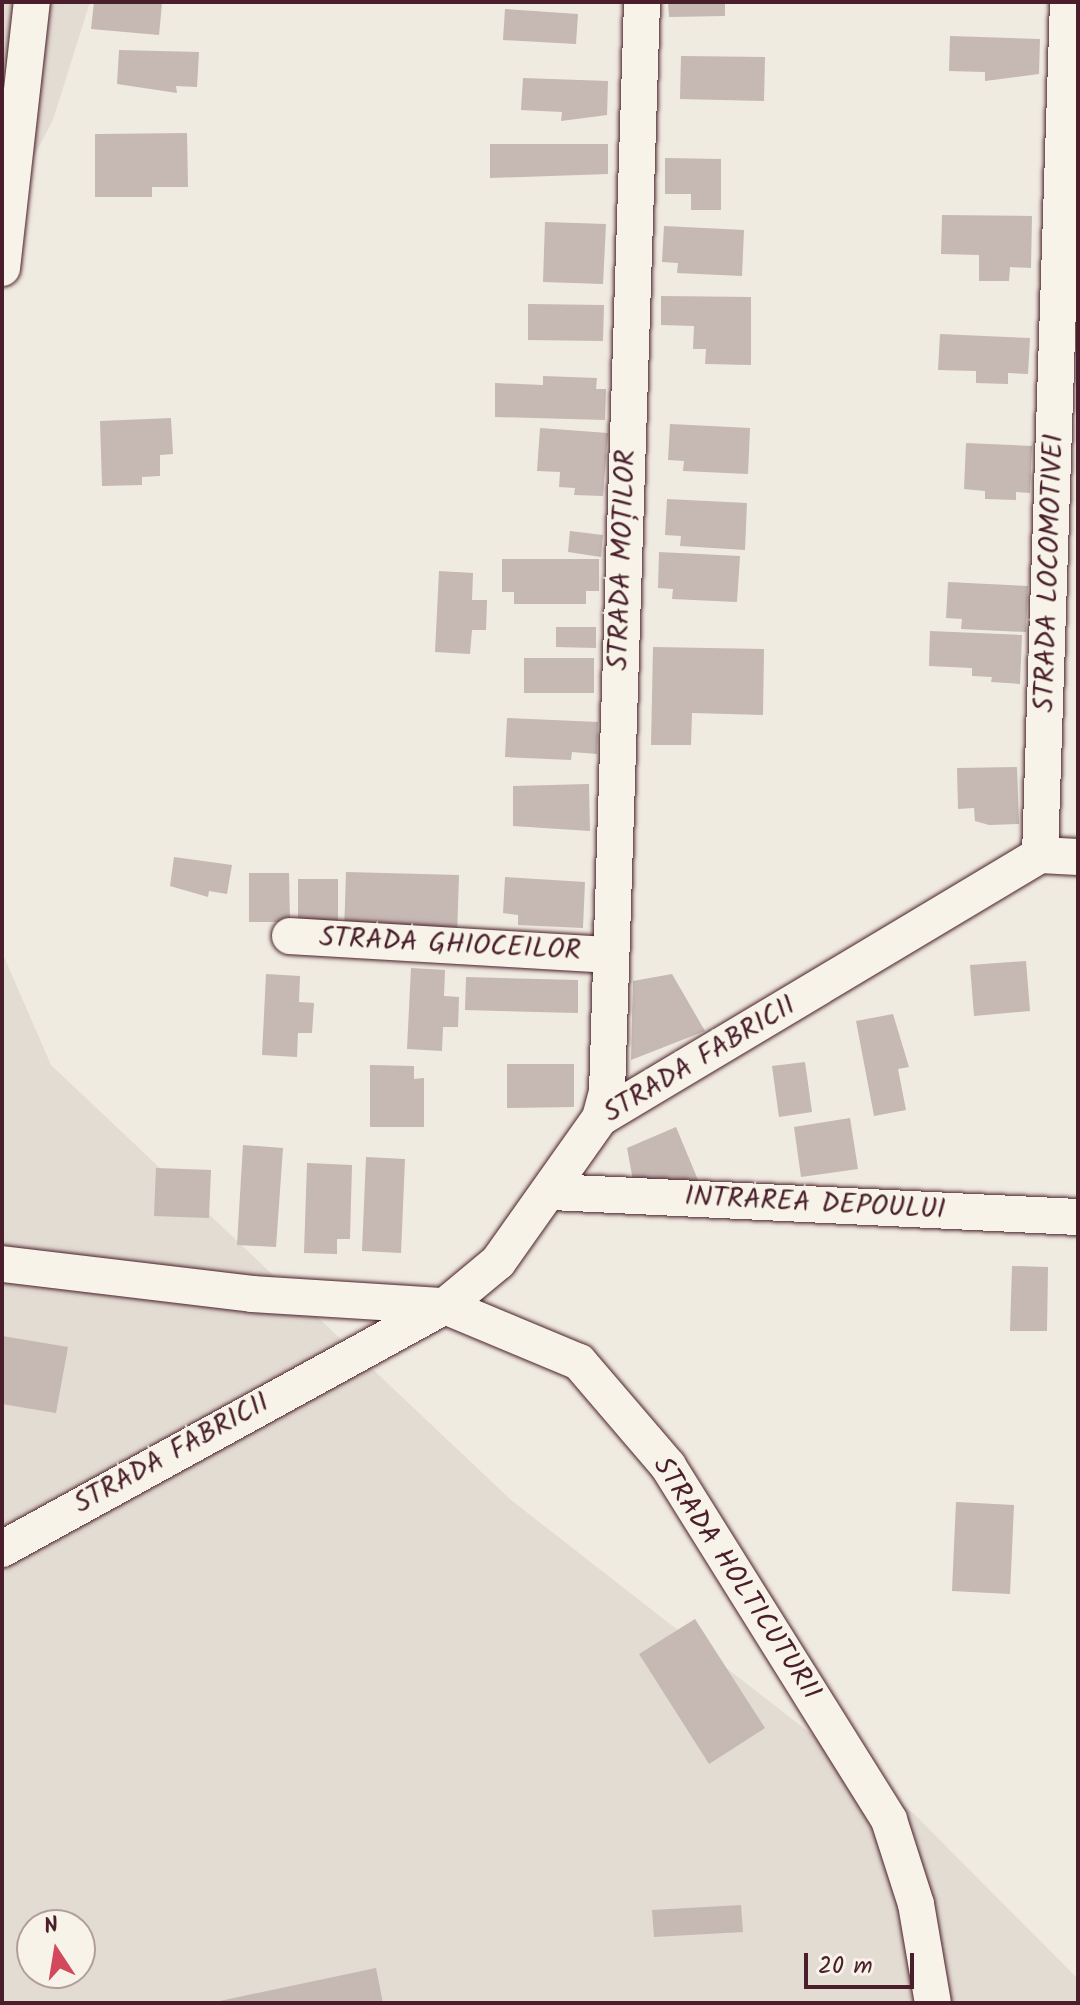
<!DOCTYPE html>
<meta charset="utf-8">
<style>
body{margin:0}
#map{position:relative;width:1080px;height:2005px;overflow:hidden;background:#f0ebe0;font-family:Kalam,sans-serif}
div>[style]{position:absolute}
.built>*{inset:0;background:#e3dcd2}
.building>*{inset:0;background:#c6b8b3}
.roads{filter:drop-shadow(0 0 2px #4a1f2b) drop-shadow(0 0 2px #4a1f2b)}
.minor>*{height:36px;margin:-18px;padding:0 18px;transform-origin:18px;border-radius:18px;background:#f7f3e8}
span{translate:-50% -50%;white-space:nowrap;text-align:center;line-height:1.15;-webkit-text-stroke:6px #f7f3e8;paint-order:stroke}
.street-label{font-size:28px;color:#4a1f2b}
.frame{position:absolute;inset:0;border:4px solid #4a1f2b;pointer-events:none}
.north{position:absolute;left:16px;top:1909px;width:80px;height:80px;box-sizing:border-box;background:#f7f3e8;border:2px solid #b29e9c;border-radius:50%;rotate:348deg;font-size:22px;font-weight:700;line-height:32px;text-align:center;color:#4a1f2b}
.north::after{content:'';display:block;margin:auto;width:28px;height:36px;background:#d1495b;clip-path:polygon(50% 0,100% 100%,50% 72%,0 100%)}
.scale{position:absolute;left:804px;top:1953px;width:110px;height:36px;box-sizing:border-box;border:4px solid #4a1f2b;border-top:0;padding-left:10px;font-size:24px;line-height:28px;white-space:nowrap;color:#4a1f2b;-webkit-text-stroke:6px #f7f3e8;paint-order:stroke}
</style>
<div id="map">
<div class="built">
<i style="clip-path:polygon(2px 2px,90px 2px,53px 120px,2px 216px)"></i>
<i style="clip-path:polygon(evenodd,2px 952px,51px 1065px,511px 1500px,914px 1814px,1078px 1979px,1078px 2003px,2px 2003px,2px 952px,32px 1925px,80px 1925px,80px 1973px,32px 1973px,32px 1925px)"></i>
</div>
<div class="building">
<i style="clip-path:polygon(94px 2px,162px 3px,159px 35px,91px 29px)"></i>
<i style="clip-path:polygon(668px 2px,725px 2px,725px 16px,669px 17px)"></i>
<i style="clip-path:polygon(505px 9px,578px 14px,576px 44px,503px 40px)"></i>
<i style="clip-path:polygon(950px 36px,1040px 39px,1039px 74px,985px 81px,985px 72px,949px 71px)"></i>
<i style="clip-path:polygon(119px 50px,199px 52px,197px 87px,176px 86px,177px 93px,117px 84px)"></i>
<i style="clip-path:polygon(681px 56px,765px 57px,764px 101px,680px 99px)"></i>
<i style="clip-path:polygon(523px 78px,608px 81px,607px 115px,561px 121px,562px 112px,521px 110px)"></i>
<i style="clip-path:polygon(187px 133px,188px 187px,152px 187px,152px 197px,95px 197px,95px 134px)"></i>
<i style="clip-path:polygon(490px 144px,608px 144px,608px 174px,490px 178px)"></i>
<i style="clip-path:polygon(665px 158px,721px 159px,721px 210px,691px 210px,691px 194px,665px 194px)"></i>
<i style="clip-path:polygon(942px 215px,1032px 216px,1031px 268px,1010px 267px,1009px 281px,979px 281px,979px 255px,941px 254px)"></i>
<i style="clip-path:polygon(545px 222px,606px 224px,603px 284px,543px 282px)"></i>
<i style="clip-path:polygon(664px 226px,744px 230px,742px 276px,677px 273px,678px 263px,662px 262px)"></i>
<i style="clip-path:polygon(661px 296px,751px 297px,751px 365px,705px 364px,706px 349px,693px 349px,694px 326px,661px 325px)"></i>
<i style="clip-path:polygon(528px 304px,604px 305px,603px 341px,528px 340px)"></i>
<i style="clip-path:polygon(940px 334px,1030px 338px,1028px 374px,1008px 373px,1008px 384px,976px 383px,976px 371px,938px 370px)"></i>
<i style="clip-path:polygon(543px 376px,597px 378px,596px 389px,606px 389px,605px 420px,495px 417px,495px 383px,543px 385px)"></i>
<i style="clip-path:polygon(171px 418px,173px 454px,160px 455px,160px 476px,142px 477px,142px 485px,102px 486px,100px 421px)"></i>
<i style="clip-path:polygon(670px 424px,750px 428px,748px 474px,683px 471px,684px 461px,668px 460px)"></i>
<i style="clip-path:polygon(540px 428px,608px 433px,603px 496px,574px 495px,575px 488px,559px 487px,560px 472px,537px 471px)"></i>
<i style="clip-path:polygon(966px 443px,1032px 446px,1030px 493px,1016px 492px,1016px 500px,985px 499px,985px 491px,964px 489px)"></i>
<i style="clip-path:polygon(667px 499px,747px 503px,745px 550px,680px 546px,681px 536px,665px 535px)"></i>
<i style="clip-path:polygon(570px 531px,603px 535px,601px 557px,568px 552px)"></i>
<i style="clip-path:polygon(659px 552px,740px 556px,737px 602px,672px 599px,673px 589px,658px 588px)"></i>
<i style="clip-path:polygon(502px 559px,599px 559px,599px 591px,586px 591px,586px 604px,514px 604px,514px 592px,502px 592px)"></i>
<i style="clip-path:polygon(439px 571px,473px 573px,472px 600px,487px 600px,486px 630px,472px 630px,470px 654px,435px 652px)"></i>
<i style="clip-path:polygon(948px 582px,1028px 586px,1026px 632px,961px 629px,962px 619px,946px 618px)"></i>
<i style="clip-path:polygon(556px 627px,596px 627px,596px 648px,556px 647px)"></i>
<i style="clip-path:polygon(930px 631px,1022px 635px,1020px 684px,991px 682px,992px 677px,972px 676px,972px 668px,929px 666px)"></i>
<i style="clip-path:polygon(653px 647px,764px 649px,763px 715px,692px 713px,691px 745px,651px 745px)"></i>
<i style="clip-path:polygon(524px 658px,594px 658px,594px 693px,524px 693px)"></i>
<i style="clip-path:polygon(507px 718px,598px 722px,597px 754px,572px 752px,571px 760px,505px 757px)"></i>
<i style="clip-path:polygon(1017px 767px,1019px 824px,989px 825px,975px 821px,974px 808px,958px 809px,957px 768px)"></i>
<i style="clip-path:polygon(589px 784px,590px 831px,513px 826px,513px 786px)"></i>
<i style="clip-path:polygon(174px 857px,232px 865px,227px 894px,209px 891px,208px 897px,170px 886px)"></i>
<i style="clip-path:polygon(346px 872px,459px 875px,457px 936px,344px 933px)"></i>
<i style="clip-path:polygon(249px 873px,289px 873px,290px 922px,249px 922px)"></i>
<i style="clip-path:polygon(505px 877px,585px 882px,583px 928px,518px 925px,518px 915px,503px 913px)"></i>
<i style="clip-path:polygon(298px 879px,338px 879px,338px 928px,298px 928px)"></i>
<i style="clip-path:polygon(1026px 961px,1030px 1011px,974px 1016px,970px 965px)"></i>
<i style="clip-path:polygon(411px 968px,445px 970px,444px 996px,459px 997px,458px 1027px,443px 1027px,442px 1051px,407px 1049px)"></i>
<i style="clip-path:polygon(266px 974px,300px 976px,299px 1002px,314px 1003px,312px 1033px,298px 1033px,297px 1057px,262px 1055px)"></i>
<i style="clip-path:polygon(672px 974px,705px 1031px,631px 1060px,633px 981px)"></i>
<i style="clip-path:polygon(466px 977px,578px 980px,578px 1013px,465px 1010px)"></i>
<i style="clip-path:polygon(893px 1014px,909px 1067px,898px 1069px,906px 1110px,874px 1116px,856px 1021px)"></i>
<i style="clip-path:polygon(805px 1062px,812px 1112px,779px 1117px,772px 1066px)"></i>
<i style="clip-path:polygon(507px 1064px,574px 1064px,574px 1107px,507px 1108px)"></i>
<i style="clip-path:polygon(370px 1065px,414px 1066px,414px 1079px,424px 1078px,424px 1127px,370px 1127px)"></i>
<i style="clip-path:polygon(850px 1118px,858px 1169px,801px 1177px,794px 1127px)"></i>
<i style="clip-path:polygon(676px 1127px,703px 1192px,634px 1186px,627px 1148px)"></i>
<i style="clip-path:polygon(243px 1145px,283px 1148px,276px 1247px,237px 1245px)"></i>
<i style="clip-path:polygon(366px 1157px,405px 1159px,401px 1253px,362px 1251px)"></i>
<i style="clip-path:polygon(307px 1163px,352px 1165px,350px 1239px,337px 1239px,337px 1254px,304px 1253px)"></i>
<i style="clip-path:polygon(156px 1168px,211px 1170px,209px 1218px,154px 1216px)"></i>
<i style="clip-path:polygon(1012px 1266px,1048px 1267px,1047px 1331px,1010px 1331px)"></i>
<i style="clip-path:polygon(2px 1336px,68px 1347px,56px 1413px,2px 1404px)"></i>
<i style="clip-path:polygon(956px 1502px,1014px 1505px,1010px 1594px,952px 1591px)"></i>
<i style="clip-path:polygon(695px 1619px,765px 1728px,709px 1764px,639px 1654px)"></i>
<i style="clip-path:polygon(741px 1905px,743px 1932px,654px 1937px,652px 1910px)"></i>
<i style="clip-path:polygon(376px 1968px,383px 2003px,215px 2003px,215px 2002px)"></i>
</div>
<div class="roads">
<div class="minor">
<i style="left:2px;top:268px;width:268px;rotate:-83.6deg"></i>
<i style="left:1040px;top:855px;width:853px;rotate:-88.12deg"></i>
<i style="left:290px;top:936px;width:321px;rotate:3.4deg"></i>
<i style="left:600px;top:1118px;width:27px;rotate:-75deg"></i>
<i style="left:607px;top:1092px;width:1091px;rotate:-88.16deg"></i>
<i style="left:552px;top:1192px;width:527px;rotate:2.72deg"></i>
<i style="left:2px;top:1264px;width:252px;rotate:6.8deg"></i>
<i style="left:252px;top:1294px;width:193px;rotate:3.6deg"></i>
<i style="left:445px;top:1306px;width:145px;rotate:22.7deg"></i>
<i style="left:579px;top:1362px;width:137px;rotate:49.4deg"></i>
<i style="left:668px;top:1466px;width:417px;rotate:58deg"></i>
<i style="left:889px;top:1820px;width:88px;rotate:72.2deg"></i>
<i style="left:916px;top:1904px;width:100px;rotate:80.3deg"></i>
<i style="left:2px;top:1549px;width:505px;rotate:-28.75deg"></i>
<i style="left:445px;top:1306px;width:69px;rotate:-39.7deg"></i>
<i style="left:498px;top:1262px;width:176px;rotate:-54.7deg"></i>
<i style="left:600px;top:1118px;width:513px;rotate:-30.87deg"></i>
<i style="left:1040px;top:855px;width:38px;rotate:3deg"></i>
</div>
</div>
<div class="street-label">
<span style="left:623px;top:560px;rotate:-88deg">STRADA MOȚILOR</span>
<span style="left:1050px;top:573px;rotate:-88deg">STRADA LOCOMOTIVEI</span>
<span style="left:450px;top:945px;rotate:3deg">STRADA GHIOCEILOR</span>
<span style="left:700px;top:1060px;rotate:-31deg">STRADA FABRICII</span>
<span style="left:815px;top:1204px;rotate:3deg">INTRAREA DEPOULUI</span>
<span style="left:172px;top:1454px;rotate:-29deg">STRADA FABRICII</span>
<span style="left:736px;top:1579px;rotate:57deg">STRADA HOLTICUTURII</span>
</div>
<div class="frame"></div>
<div class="north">N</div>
<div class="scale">20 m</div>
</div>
